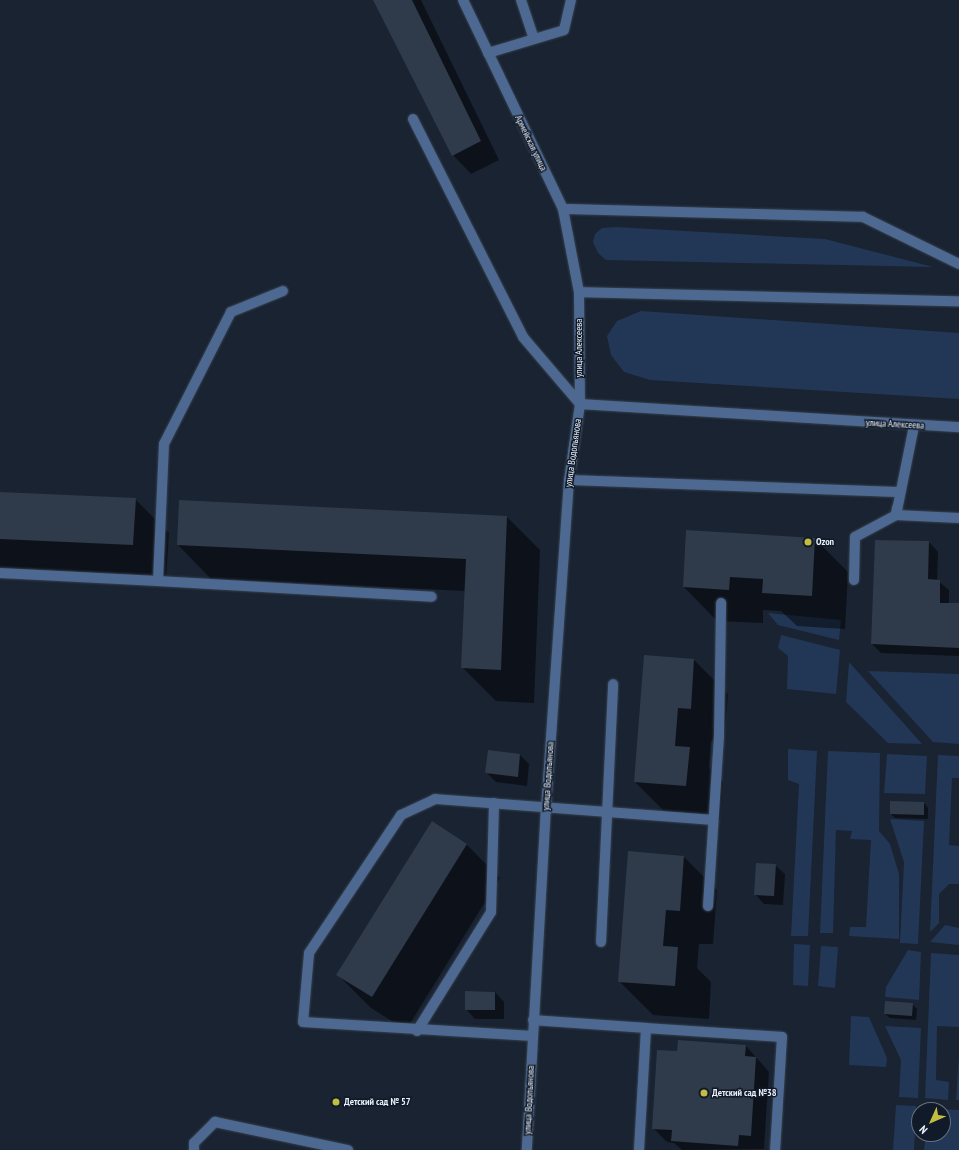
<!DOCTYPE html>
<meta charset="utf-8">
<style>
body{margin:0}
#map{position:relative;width:959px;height:1150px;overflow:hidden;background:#192332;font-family:"PT Sans Narrow",sans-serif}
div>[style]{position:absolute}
.green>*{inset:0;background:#223756}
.shadow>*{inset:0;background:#0007}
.building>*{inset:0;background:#2f3a4a}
.roads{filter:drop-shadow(0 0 1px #36404e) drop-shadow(0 0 1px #36404e)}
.minor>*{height:10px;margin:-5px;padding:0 5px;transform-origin:5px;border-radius:5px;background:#4e6991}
.dots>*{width:11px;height:11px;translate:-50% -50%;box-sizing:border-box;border:2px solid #101a28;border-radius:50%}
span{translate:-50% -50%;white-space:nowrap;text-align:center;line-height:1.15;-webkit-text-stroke:3px #101a28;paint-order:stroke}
.street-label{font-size:10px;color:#e9f0fb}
.poi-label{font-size:10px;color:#e9f0fb;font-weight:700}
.left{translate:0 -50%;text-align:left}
.north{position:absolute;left:911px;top:1102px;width:40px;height:40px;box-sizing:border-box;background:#101a28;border:1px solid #67707c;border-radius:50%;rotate:225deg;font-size:11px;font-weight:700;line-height:16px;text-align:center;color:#e9f0fb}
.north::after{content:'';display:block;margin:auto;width:14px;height:18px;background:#c1bd40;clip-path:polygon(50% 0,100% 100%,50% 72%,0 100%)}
</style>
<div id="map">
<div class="green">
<i style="clip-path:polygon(616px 227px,825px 239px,933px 267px,606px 260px,598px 253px,593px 242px,595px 234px,602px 228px)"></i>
<i style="clip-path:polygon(641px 311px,959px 333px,959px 399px,650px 380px,624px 372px,611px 355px,607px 336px,617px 321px)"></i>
<i style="clip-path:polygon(768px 613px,841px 620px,839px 640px,778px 625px)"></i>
<i style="clip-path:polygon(781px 635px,840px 650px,836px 694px,787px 689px,788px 656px,778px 648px)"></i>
<i style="clip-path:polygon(849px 662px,922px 744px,888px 743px,846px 702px)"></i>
<i style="clip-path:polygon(868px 671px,959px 674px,959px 744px,933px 742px)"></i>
<i style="clip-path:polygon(788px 749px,817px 751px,808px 936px,791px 936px,799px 784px,788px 780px)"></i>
<i style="clip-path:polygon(828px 751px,880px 753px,879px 831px,890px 844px,899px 874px,899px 939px,849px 936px,850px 927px,866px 927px,871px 840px,850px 839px,852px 831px,836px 830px,833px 933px,820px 933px)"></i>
<i style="clip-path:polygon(887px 754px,927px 756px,925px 794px,884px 793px)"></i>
<i style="clip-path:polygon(938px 755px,959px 756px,959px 778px,952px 778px,949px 845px,959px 846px,959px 884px,949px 884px,939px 894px,939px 923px,930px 932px)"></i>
<i style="clip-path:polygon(890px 819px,924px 821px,918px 944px,900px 943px,904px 862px)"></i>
<i style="clip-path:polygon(945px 925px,959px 928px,959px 945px,930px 942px)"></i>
<i style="clip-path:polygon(794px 944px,810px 945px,808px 986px,793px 985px)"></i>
<i style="clip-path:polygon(821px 946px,838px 947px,835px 988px,818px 986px)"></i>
<i style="clip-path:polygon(908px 950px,921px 952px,919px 1000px,885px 997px,886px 987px)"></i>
<i style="clip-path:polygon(931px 953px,959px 955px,959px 1027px,937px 1026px,936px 1080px,949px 1082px,948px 1100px,925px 1098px)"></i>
<i style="clip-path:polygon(851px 1016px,869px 1017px,887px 1058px,886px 1067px,849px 1065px)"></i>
<i style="clip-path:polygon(885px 1026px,921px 1028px,918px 1098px,899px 1097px,901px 1060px)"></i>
<i style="clip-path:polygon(959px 1055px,959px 1100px,956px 1100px)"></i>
<i style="clip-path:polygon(896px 1105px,916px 1106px,914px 1150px,893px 1150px)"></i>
<i style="clip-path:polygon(927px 1108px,959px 1110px,959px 1150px,924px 1150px,926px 1134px,943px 1134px,943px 1110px)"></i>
</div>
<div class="shadow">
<i style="clip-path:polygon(374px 0,421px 0,499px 160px,471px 174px,453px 155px)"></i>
<i style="clip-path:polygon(0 493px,135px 499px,169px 533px,166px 578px,0 571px)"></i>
<i style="clip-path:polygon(507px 517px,540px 550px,534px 703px,496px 701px,462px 667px,465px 591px,211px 579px,178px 545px)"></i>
<i style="clip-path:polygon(815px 539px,848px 572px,845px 629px,797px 626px,781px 611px,763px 610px,763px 623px,717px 621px,684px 587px)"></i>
<i style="clip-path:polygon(876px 541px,929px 542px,938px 552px,937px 580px,949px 590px,949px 604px,959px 604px,959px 656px,881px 653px,872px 644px)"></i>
<i style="clip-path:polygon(694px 660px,728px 694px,724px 742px,711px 741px,709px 768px,723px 782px,720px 820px,668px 815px,635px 782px)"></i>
<i style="clip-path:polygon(520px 755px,529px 764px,527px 786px,496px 782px,486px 772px)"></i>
<i style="clip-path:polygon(924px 803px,928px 808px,928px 819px,895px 818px,891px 814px)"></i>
<i style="clip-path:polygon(466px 844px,500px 878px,406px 1030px,371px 1008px,338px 975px)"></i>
<i style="clip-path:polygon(684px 857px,717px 890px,713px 944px,699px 944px,697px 968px,711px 982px,709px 1019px,653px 1015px,619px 981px)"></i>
<i style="clip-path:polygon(775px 865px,785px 874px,783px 905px,764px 904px,755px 894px)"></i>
<i style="clip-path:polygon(495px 992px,504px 1002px,504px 1019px,475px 1019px,466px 1009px)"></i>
<i style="clip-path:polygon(912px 1004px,917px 1009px,916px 1020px,890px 1018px,885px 1014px)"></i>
<i style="clip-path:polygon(746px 1046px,769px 1072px,764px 1149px,682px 1150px,674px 1143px,667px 1142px,653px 1128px,678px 1052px)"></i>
</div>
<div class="building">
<i style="clip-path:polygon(373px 0,412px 0,481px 141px,452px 156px)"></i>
<i style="clip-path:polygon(0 492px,136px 498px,133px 545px,0 539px)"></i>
<i style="clip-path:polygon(179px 500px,507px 516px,501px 670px,461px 668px,466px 559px,177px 545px)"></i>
<i style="clip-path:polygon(686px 530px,815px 538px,812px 596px,762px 593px,763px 579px,746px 578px,730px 577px,729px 590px,683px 587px)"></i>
<i style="clip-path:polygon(875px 540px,929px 541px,928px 579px,940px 580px,940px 603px,959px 603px,959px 648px,871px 644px)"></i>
<i style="clip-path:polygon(644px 655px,694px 659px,691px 709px,678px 708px,675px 746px,690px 747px,686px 786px,634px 782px)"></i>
<i style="clip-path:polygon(488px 750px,520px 754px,518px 777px,485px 773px)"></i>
<i style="clip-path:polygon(890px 801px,924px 802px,924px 815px,890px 814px)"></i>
<i style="clip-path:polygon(432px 821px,467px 844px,372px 997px,336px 975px)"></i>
<i style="clip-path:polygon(628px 851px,684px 856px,680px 911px,666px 910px,663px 946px,678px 947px,675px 986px,618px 982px)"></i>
<i style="clip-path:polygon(756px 863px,776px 864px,774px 896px,754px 895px)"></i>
<i style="clip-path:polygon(465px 991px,495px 992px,495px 1010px,465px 1010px)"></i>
<i style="clip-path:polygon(885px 1001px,913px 1003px,912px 1016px,884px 1014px)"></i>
<i style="clip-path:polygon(678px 1040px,746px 1045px,745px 1056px,756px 1057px,751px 1136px,739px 1135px,738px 1146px,671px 1141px,672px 1130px,652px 1129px,657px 1050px,677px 1051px)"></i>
</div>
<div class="roads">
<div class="minor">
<i style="left:463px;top:0;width:232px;rotate:64.4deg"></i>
<i style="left:563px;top:209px;width:85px;rotate:79.1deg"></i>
<i style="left:579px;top:292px;width:112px;rotate:89.5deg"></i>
<i style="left:580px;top:404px;width:77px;rotate:98.2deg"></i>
<i style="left:569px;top:480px;width:327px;rotate:94deg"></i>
<i style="left:546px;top:806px;width:345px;rotate:93.2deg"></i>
<i style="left:521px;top:0;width:41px;rotate:71.6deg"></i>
<i style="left:488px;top:53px;width:79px;rotate:-16.8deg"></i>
<i style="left:564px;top:30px;width:31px;rotate:-77deg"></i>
<i style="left:413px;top:119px;width:244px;rotate:63.2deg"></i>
<i style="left:523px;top:337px;width:88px;rotate:49.6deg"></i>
<i style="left:563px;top:209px;width:300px;rotate:1.5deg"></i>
<i style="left:863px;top:217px;width:107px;rotate:26.1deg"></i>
<i style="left:579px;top:292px;width:380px;rotate:1.4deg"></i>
<i style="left:580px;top:404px;width:380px;rotate:3.5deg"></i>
<i style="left:914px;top:426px;width:91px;rotate:101.4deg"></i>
<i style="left:896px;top:515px;width:63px;rotate:2.7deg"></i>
<i style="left:569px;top:480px;width:330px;rotate:2.1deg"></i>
<i style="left:0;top:573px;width:158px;rotate:2.9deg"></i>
<i style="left:158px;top:581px;width:137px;rotate:-87.5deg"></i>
<i style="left:164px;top:444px;width:148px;rotate:-63.1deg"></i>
<i style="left:231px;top:312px;width:56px;rotate:-22deg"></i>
<i style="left:854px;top:580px;width:43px;rotate:-88.7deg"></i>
<i style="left:855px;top:537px;width:47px;rotate:-28.2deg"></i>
<i style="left:896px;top:515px;width:7px;rotate:-82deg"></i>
<i style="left:158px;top:581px;width:274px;rotate:3.3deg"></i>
<i style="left:708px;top:906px;width:169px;rotate:-86.3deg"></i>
<i style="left:719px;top:737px;width:134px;rotate:-89.1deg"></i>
<i style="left:601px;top:942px;width:258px;rotate:-87.3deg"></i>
<i style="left:533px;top:1020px;width:113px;rotate:4deg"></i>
<i style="left:417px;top:1031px;width:140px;rotate:-58.1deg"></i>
<i style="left:491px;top:912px;width:109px;rotate:-88.4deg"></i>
<i style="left:532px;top:1036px;width:229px;rotate:-176.5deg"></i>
<i style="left:303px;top:1022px;width:69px;rotate:-85deg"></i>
<i style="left:309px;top:953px;width:166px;rotate:-56.3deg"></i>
<i style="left:401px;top:815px;width:38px;rotate:-25deg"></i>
<i style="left:435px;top:799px;width:278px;rotate:4.3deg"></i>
<i style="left:194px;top:1150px;width:7px;rotate:-90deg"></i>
<i style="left:194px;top:1143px;width:30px;rotate:-45deg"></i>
<i style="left:215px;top:1122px;width:136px;rotate:11.9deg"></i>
<i style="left:639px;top:1150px;width:122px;rotate:-86.7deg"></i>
<i style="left:646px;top:1028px;width:136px;rotate:3.8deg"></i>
<i style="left:782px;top:1037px;width:113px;rotate:93.5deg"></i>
</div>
</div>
<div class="dots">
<i style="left:808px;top:542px;background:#c1bd40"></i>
<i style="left:704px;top:1093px;background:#c1bd40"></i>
<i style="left:336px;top:1102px;background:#c1bd40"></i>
</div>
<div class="street-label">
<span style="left:531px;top:143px;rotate:64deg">Армейская улица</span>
<span style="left:579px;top:348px;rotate:-90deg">улица Алексеева</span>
<span style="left:895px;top:424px;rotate:3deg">улица Алексеева</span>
<span style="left:573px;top:453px;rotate:-82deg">улица Водопьянова</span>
<span style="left:548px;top:776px;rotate:-86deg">улица Водопьянова</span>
<span style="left:529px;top:1100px;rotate:-87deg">улица Водопьянова</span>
</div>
<div class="poi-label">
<span class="left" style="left:816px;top:542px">Ozon</span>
<span class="left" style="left:712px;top:1093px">Детский сад №38</span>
<span class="left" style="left:344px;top:1102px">Детский сад № 57</span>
</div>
<div class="north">N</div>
</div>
